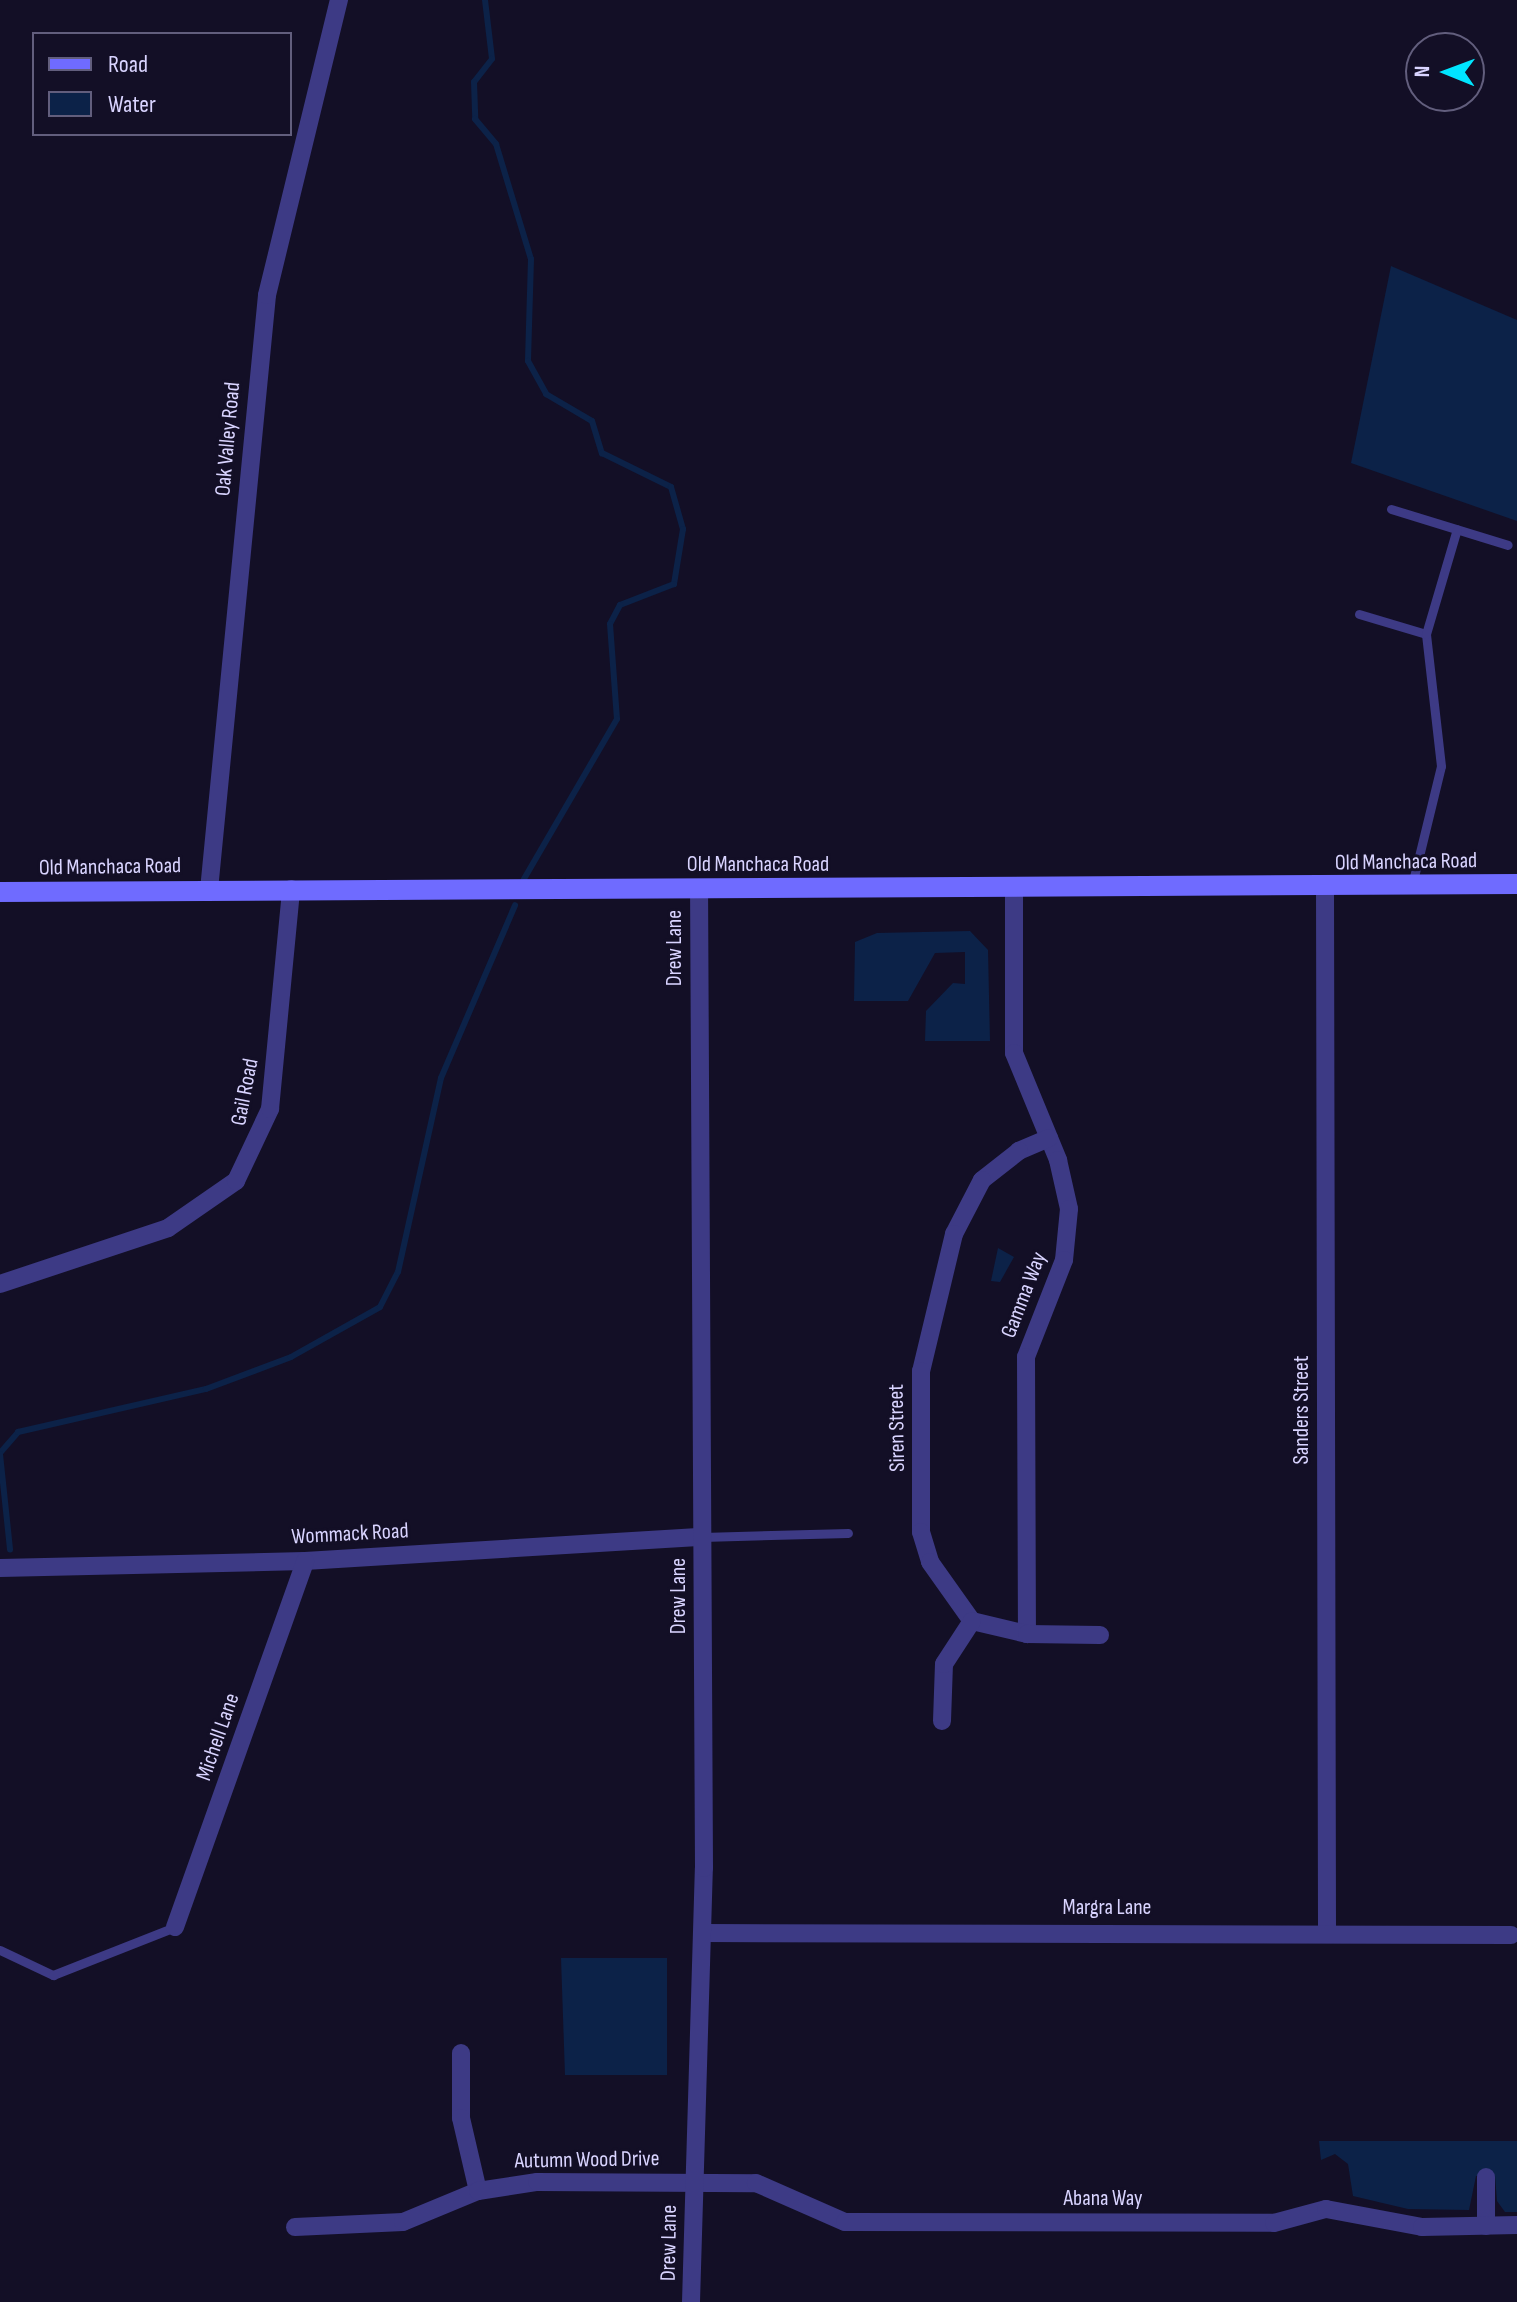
<!DOCTYPE html>
<style>
body{margin:0}
#map{position:relative;width:1517px;height:2302px;overflow:hidden;background:#130f26;font-family:"Sofia Sans Condensed",sans-serif}
div>[style]{position:absolute}
.water>*{inset:0;background:#0c2248}
.stream>*{height:6px;margin:-3px;padding:0 3px;transform-origin:3px;border-radius:3px;background:#0c2248}
.lane>*{height:9px;margin:-4.5px;padding:0 4.5px;transform-origin:4.5px;border-radius:4.5px;background:#3d3a85}
.street>*{height:18px;margin:-9px;padding:0 9px;transform-origin:9px;border-radius:9px;background:#3d3a85}
.secondary>*{height:20px;margin:-10px;padding:0 10px;transform-origin:10px;border-radius:10px;background:#6f6bff}
span{translate:-50% -50%;white-space:nowrap;text-align:center;line-height:1.15;-webkit-text-stroke:6px #130f26;paint-order:stroke}
.street-label{font-size:22px;color:#d9d4ff}
.legend{position:absolute;left:32px;top:32px;width:260px;height:104px;box-sizing:border-box;background:#130f26;border:2px solid #625e7d;margin:0;padding:10px 14px;list-style:none;font-size:24px;color:#d9d4ff}
.legend li{display:flex;align-items:center;gap:16px;height:40px}
.legend b{width:40px;border:2px solid #625e7d}
.north{position:absolute;left:1405px;top:32px;width:80px;height:80px;box-sizing:border-box;background:#130f26;border:2px solid #625e7d;border-radius:50%;rotate:271deg;font-size:22px;font-weight:700;line-height:32px;text-align:center;color:#d9d4ff}
.north::after{content:'';display:block;margin:auto;width:28px;height:36px;background:#00e5ff;clip-path:polygon(50% 0,100% 100%,50% 72%,0 100%)}
</style>
<div id="map">
<div class="water">
<i style="clip-path:polygon(1391px 266px,1517px 320px,1517px 521px,1351px 463px)"></i>
<i style="clip-path:polygon(970px 931px,988px 950px,990px 1041px,925px 1041px,926px 1011px,953px 983px,965px 984px,965px 952px,935px 953px,908px 1001px,854px 1001px,855px 942px,877px 933px)"></i>
<i style="clip-path:polygon(998px 1248px,1014px 1257px,1000px 1282px,991px 1281px)"></i>
<i style="clip-path:polygon(561px 1958px,667px 1958px,667px 2075px,565px 2075px)"></i>
<i style="clip-path:polygon(1319px 2141px,1517px 2141px,1517px 2212px,1505px 2212px,1497px 2201px,1495px 2176px,1476px 2176px,1469px 2210px,1408px 2209px,1353px 2196px,1348px 2164px,1335px 2154px,1321px 2160px)"></i>
</div>
<div class="stream">
<i style="left:485px;top:0;width:59px;rotate:83.2deg"></i>
<i style="left:492px;top:59px;width:29px;rotate:128deg"></i>
<i style="left:474px;top:82px;width:37px;rotate:88deg"></i>
<i style="left:475px;top:119px;width:33px;rotate:50deg"></i>
<i style="left:496px;top:144px;width:120px;rotate:73.1deg"></i>
<i style="left:531px;top:259px;width:102px;rotate:91.7deg"></i>
<i style="left:528px;top:361px;width:38px;rotate:61deg"></i>
<i style="left:546px;top:394px;width:53px;rotate:30.4deg"></i>
<i style="left:592px;top:421px;width:34px;rotate:73deg"></i>
<i style="left:602px;top:453px;width:77px;rotate:26.2deg"></i>
<i style="left:671px;top:487px;width:44px;rotate:74.1deg"></i>
<i style="left:683px;top:529px;width:56px;rotate:99.3deg"></i>
<i style="left:674px;top:584px;width:58px;rotate:158.7deg"></i>
<i style="left:620px;top:605px;width:21px;rotate:118deg"></i>
<i style="left:610px;top:624px;width:95px;rotate:85.8deg"></i>
<i style="left:617px;top:719px;width:185px;rotate:120.2deg"></i>
<i style="left:0;top:1453px;width:28px;rotate:-49deg"></i>
<i style="left:18px;top:1432px;width:193px;rotate:-12.9deg"></i>
<i style="left:206px;top:1389px;width:91px;rotate:-20.6deg"></i>
<i style="left:291px;top:1357px;width:102px;rotate:-29.3deg"></i>
<i style="left:380px;top:1307px;width:39px;rotate:-63deg"></i>
<i style="left:398px;top:1272px;width:199px;rotate:-77.5deg"></i>
<i style="left:441px;top:1078px;width:188px;rotate:-66.8deg"></i>
<i style="left:0;top:1454px;width:96px;rotate:84deg"></i>
</div>
<div class="lane">
<i style="left:1391px;top:509px;width:122px;rotate:17.1deg"></i>
<i style="left:1359px;top:614px;width:70px;rotate:16.6deg"></i>
<i style="left:1412px;top:885px;width:122px;rotate:-76.3deg"></i>
<i style="left:1441px;top:766px;width:133px;rotate:-96.5deg"></i>
<i style="left:1426px;top:634px;width:109px;rotate:-73.6deg"></i>
<i style="left:702px;top:1537px;width:146px;rotate:-1.6deg"></i>
<i style="left:0;top:1950px;width:59px;rotate:25.3deg"></i>
<i style="left:53px;top:1975px;width:131px;rotate:-21.5deg"></i>
</div>
<div class="street">
<i style="left:1325px;top:886px;width:1047px;rotate:89.89deg"></i>
<i style="left:1014px;top:888px;width:165px;rotate:90deg"></i>
<i style="left:1014px;top:1053px;width:116px;rotate:67.6deg"></i>
<i style="left:1058px;top:1160px;width:50px;rotate:77.3deg"></i>
<i style="left:1069px;top:1209px;width:51px;rotate:95.6deg"></i>
<i style="left:1064px;top:1260px;width:104px;rotate:111.4deg"></i>
<i style="left:1026px;top:1357px;width:277px;rotate:89.8deg"></i>
<i style="left:209px;top:890px;width:598px;rotate:-84.43deg"></i>
<i style="left:267px;top:295px;width:304px;rotate:-76.3deg"></i>
<i style="left:1049px;top:1138px;width:33px;rotate:157deg"></i>
<i style="left:1019px;top:1151px;width:47px;rotate:141.9deg"></i>
<i style="left:982px;top:1180px;width:61px;rotate:117.4deg"></i>
<i style="left:954px;top:1234px;width:141px;rotate:103.5deg"></i>
<i style="left:921px;top:1371px;width:161px;rotate:90deg"></i>
<i style="left:921px;top:1532px;width:31px;rotate:73deg"></i>
<i style="left:930px;top:1562px;width:72px;rotate:54.6deg"></i>
<i style="left:972px;top:1621px;width:57px;rotate:13.3deg"></i>
<i style="left:1027px;top:1634px;width:73px;rotate:0.8deg"></i>
<i style="left:0;top:1284px;width:177px;rotate:-18.4deg"></i>
<i style="left:168px;top:1228px;width:83px;rotate:-34.7deg"></i>
<i style="left:236px;top:1181px;width:80px;rotate:-64.7deg"></i>
<i style="left:270px;top:1109px;width:221px;rotate:-84.5deg"></i>
<i style="left:0;top:1568px;width:305px;rotate:-1.3deg"></i>
<i style="left:305px;top:1561px;width:398px;rotate:-3.5deg"></i>
<i style="left:942px;top:1721px;width:57px;rotate:-88deg"></i>
<i style="left:944px;top:1664px;width:51px;rotate:-56.9deg"></i>
<i style="left:175px;top:1927px;width:388px;rotate:-70.4deg"></i>
<i style="left:703px;top:1933px;width:808px;rotate:0.14deg"></i>
<i style="left:461px;top:2053px;width:65px;rotate:90deg"></i>
<i style="left:461px;top:2118px;width:75px;rotate:76.9deg"></i>
<i style="left:1486px;top:2177px;width:49px;rotate:90deg"></i>
<i style="left:295px;top:2227px;width:108px;rotate:-2.7deg"></i>
<i style="left:403px;top:2222px;width:81px;rotate:-22.5deg"></i>
<i style="left:478px;top:2191px;width:60px;rotate:-8.7deg"></i>
<i style="left:537px;top:2182px;width:219px;rotate:0.3deg"></i>
<i style="left:756px;top:2183px;width:97px;rotate:23.7deg"></i>
<i style="left:845px;top:2222px;width:429px;rotate:0.1deg"></i>
<i style="left:1274px;top:2223px;width:54px;rotate:-15.1deg"></i>
<i style="left:1326px;top:2209px;width:98px;rotate:10.6deg"></i>
<i style="left:1422px;top:2227px;width:95px;rotate:-1.2deg"></i>
<i style="left:691px;top:2302px;width:434px;rotate:-88.3deg"></i>
<i style="left:704px;top:1868px;width:979px;rotate:-90.29deg"></i>
</div>
<div class="secondary">
<i style="left:0;top:892px;width:1517px;rotate:-0.3deg"></i>
</div>
<div class="street-label">
<span style="left:228px;top:439px;rotate:-85deg">Oak Valley Road</span>
<span style="left:1406px;top:862px;rotate:-1deg">Old Manchaca Road</span>
<span style="left:758px;top:865px">Old Manchaca Road</span>
<span style="left:110px;top:867px;rotate:-1deg">Old Manchaca Road</span>
<span style="left:675px;top:948px;rotate:-90deg">Drew Lane</span>
<span style="left:245px;top:1092px;rotate:-79deg">Gail Road</span>
<span style="left:1024px;top:1295px;rotate:-69deg">Gamma Way</span>
<span style="left:1302px;top:1410px;rotate:-90deg">Sanders Street</span>
<span style="left:897px;top:1428px;rotate:-91deg">Siren Street</span>
<span style="left:350px;top:1534px;rotate:-3deg">Wommack Road</span>
<span style="left:679px;top:1596px;rotate:-90deg">Drew Lane</span>
<span style="left:218px;top:1737px;rotate:-71deg">Michell Lane</span>
<span style="left:1107px;top:1908px">Margra Lane</span>
<span style="left:587px;top:2160px;rotate:-1deg">Autumn Wood Drive</span>
<span style="left:1103px;top:2199px">Abana Way</span>
<span style="left:669px;top:2243px;rotate:-89deg">Drew Lane</span>
</div>
<ul class="legend">
<li><b style="height:10px;background:#6f6bff"></b>Road</li>
<li><b style="height:22px;background:#0c2248"></b>Water</li>
</ul>
<div class="north">N</div>
</div>
